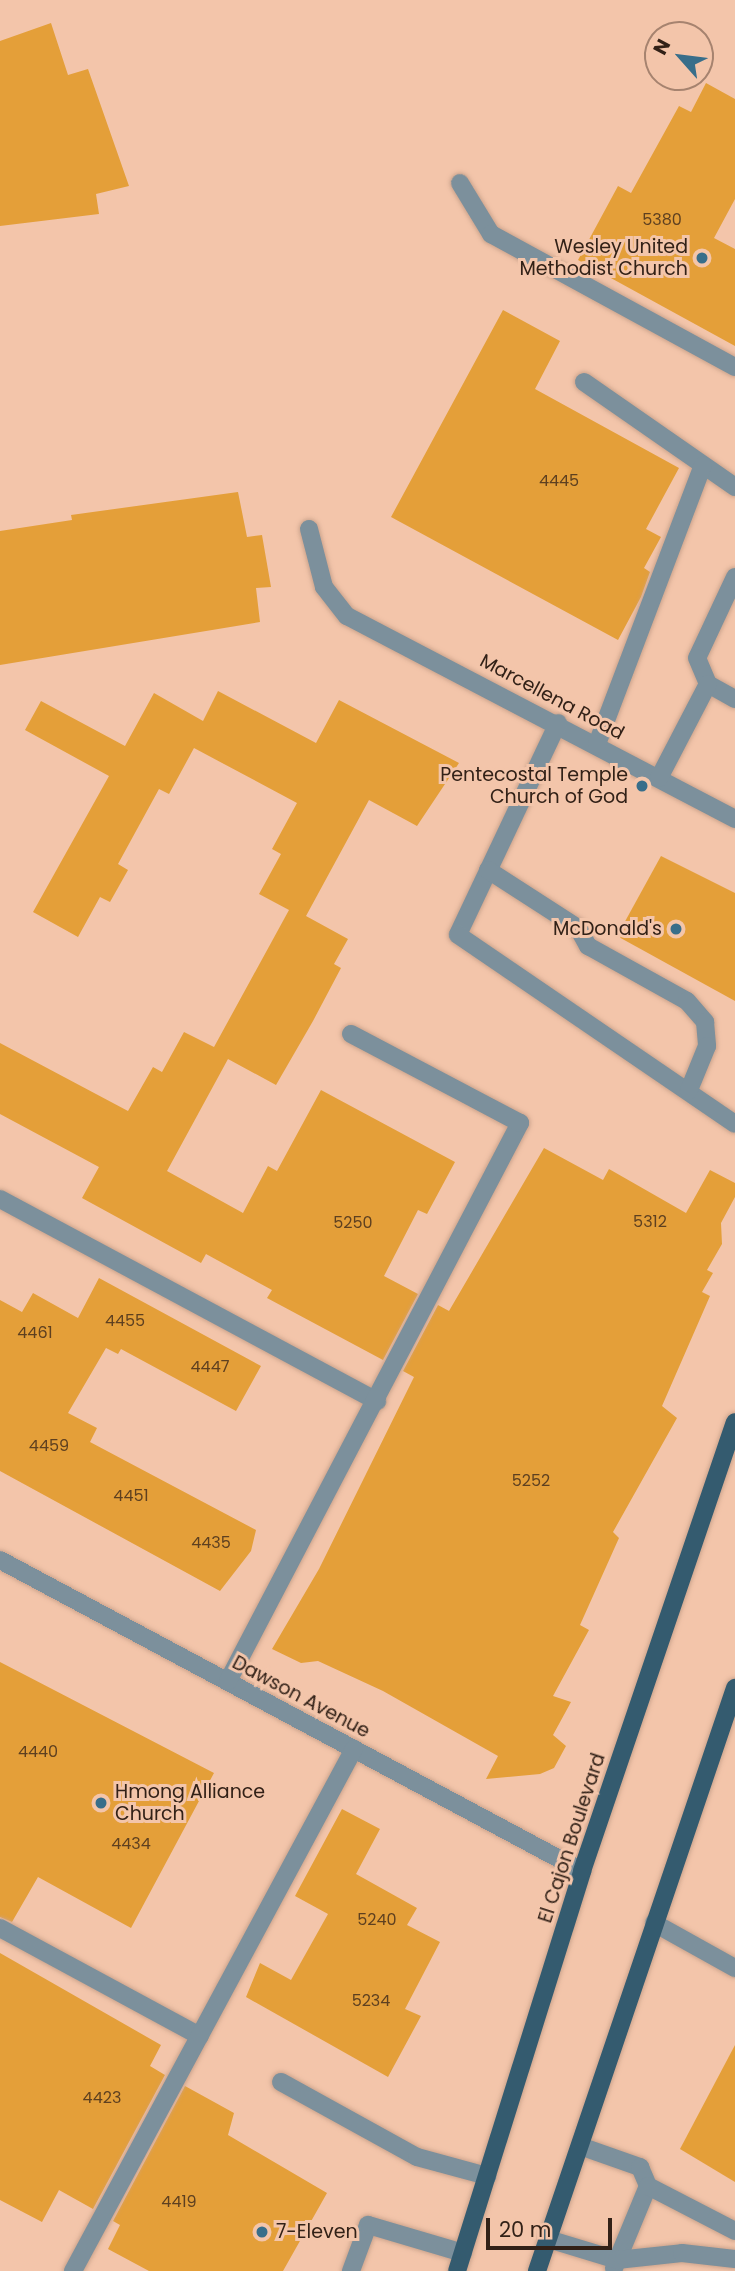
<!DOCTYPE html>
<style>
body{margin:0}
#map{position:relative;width:735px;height:2271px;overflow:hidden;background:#f3c5aa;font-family:Poppins,sans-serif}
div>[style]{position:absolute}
.building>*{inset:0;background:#e49f39}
.roads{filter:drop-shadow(0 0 2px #cca48d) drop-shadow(0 0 2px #cca48d)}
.minor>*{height:18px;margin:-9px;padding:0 9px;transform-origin:9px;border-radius:9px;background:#7c909c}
.major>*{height:18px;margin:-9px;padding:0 9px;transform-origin:9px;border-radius:9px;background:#345b6f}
.dots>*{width:19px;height:19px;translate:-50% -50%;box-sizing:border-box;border:4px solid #f3c5aa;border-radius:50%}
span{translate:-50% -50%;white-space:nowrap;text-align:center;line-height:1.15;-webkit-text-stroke:6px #f3c5aa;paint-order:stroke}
.number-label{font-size:16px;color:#5e4020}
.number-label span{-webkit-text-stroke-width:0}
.poi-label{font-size:19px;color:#322117}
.right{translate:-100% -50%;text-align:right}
.left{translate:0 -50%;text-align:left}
.street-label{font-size:19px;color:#322117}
.north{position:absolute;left:644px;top:21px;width:70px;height:70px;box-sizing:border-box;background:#f3c5aa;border:2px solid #a6836f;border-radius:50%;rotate:298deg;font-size:19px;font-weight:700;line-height:28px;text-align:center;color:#322117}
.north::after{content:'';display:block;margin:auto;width:24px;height:32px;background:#386e8a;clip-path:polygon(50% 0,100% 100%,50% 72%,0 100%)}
.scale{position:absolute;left:486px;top:2218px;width:126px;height:32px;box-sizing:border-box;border:4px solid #322117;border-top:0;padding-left:9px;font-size:21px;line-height:24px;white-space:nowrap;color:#322117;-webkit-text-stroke:5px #f3c5aa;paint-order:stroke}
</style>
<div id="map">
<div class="building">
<i style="clip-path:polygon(51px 23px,68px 75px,88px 69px,129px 186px,96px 194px,99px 214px,0 226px,0 41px)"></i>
<i style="clip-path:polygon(706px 83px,735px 99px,735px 199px,714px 238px,735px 249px,735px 346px,578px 260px,618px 186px,631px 193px,679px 106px,691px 112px)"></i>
<i style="clip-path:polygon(503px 310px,560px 341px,535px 389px,679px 468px,646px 529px,661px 537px,644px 568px,650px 572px,641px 597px,618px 640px,391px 517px)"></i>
<i style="clip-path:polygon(238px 492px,247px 537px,262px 535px,271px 587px,256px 588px,260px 622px,0 665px,0 531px,72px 520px,71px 515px)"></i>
<i style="clip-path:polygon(218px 691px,316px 743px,339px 700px,459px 763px,417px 826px,369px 800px,306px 916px,348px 939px,334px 964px,341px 968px,313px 1021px,276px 1085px,228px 1059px,167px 1171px,243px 1213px,268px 1166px,277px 1171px,321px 1090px,455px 1162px,427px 1214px,418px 1210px,384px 1276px,418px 1294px,383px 1360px,267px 1298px,272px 1290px,206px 1254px,201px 1263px,82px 1198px,99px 1167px,0 1114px,0 1043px,128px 1111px,153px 1067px,162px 1072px,184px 1032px,214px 1047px,289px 910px,259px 894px,281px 854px,272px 849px,297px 803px,194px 748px,169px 794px,159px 789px,118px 864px,128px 870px,110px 902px,100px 897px,78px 937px,33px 912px,109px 776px,25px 730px,41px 701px,125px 746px,154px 693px,203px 721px)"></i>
<i style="clip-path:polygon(661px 856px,735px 893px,735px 1001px,617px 936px)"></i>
<i style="clip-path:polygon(544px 1148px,603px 1180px,609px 1169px,686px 1213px,710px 1170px,735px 1183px,735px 1197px,721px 1223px,722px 1244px,707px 1270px,713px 1273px,702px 1292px,710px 1296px,662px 1406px,677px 1418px,613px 1532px,619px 1538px,580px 1625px,589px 1630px,553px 1696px,571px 1702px,553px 1735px,566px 1746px,554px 1768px,540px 1774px,486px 1779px,498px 1756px,383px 1691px,318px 1661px,301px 1663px,272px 1649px,319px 1569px,414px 1377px,403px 1371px,438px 1305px,449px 1311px)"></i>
<i style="clip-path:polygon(99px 1278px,261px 1366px,236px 1411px,121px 1349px,118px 1354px,106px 1348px,68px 1413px,97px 1428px,90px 1442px,256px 1530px,251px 1551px,220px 1591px,0 1471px,0 1300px,22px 1312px,33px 1293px,78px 1318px)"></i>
<i style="clip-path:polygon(0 1662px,214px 1773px,131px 1928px,38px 1877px,12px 1922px,0 1917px)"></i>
<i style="clip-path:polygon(342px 1809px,380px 1829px,356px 1874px,417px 1908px,407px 1925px,440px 1942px,405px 2009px,421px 2016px,388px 2077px,246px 1997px,260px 1963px,291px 1980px,328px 1914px,295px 1896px)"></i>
<i style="clip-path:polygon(0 1953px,161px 2045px,150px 2066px,165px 2075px,93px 2209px,59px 2190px,42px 2222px,0 2200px)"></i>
<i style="clip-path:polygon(735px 2045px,735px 2182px,680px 2149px)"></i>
<i style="clip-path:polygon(185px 2086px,234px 2113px,228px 2135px,327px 2193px,283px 2271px,149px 2271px,108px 2249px,120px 2225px,113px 2221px)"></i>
</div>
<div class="roads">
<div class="minor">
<i style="left:460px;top:183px;width:60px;rotate:58.7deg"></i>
<i style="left:491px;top:234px;width:278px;rotate:28.6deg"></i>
<i style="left:584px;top:382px;width:184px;rotate:34.8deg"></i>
<i style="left:309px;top:529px;width:60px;rotate:75.5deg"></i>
<i style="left:324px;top:587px;width:37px;rotate:52deg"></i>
<i style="left:347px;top:616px;width:438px;rotate:27.6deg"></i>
<i style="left:735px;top:577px;width:89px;rotate:115.1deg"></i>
<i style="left:697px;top:658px;width:28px;rotate:67deg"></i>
<i style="left:708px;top:684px;width:31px;rotate:29deg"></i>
<i style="left:558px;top:723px;width:234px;rotate:115.3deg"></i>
<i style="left:458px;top:935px;width:335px;rotate:34.3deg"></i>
<i style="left:597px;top:744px;width:298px;rotate:-69.2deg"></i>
<i style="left:659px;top:778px;width:106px;rotate:-62.5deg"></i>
<i style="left:488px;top:870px;width:107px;rotate:32.8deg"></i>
<i style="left:578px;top:928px;width:21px;rotate:61deg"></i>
<i style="left:588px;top:946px;width:113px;rotate:29.1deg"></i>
<i style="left:687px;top:1001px;width:28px;rotate:49deg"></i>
<i style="left:705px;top:1022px;width:24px;rotate:85deg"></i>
<i style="left:707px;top:1046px;width:48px;rotate:112.2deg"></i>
<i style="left:0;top:1199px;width:428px;rotate:28.2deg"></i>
<i style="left:0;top:1560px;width:660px;rotate:28.12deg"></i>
<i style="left:228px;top:1681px;width:630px;rotate:-62.38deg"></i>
<i style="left:520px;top:1123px;width:191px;rotate:-152.2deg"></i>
<i style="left:654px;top:1923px;width:93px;rotate:29.1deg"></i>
<i style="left:0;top:1928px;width:227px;rotate:28.4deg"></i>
<i style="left:281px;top:2082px;width:155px;rotate:28.9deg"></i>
<i style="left:417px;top:2157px;width:73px;rotate:15.2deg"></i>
<i style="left:580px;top:2146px;width:64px;rotate:19.3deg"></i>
<i style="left:640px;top:2167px;width:21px;rotate:67deg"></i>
<i style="left:648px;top:2186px;width:89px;rotate:112.5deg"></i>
<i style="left:648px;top:2186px;width:98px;rotate:27.3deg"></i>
<i style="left:548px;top:2239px;width:72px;rotate:16.9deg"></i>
<i style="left:617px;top:2260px;width:65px;rotate:-6.1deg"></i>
<i style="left:682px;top:2253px;width:53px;rotate:6.5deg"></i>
<i style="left:73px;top:2271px;width:593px;rotate:-61.71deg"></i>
<i style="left:351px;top:2271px;width:49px;rotate:-69.7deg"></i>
<i style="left:368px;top:2225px;width:99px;rotate:16.4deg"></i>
</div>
<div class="major">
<i style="left:457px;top:2271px;width:419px;rotate:-72.6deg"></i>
<i style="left:582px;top:1871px;width:474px;rotate:-71.2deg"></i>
<i style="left:537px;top:2271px;width:616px;rotate:-71.24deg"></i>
</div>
</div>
<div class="dots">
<i style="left:702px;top:258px;background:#386e8a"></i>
<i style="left:642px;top:786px;background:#386e8a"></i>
<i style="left:676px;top:929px;background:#386e8a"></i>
<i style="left:101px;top:1803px;background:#386e8a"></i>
<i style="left:262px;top:2232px;background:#386e8a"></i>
</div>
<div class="number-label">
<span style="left:662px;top:220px">5380</span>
<span style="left:559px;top:481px">4445</span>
<span style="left:650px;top:1222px">5312</span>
<span style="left:353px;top:1223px">5250</span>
<span style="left:125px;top:1321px">4455</span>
<span style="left:35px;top:1333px">4461</span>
<span style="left:210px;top:1367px">4447</span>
<span style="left:49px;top:1446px">4459</span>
<span style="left:531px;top:1481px">5252</span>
<span style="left:131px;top:1496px">4451</span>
<span style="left:211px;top:1543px">4435</span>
<span style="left:38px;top:1752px">4440</span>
<span style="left:131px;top:1844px">4434</span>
<span style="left:377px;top:1920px">5240</span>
<span style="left:371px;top:2001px">5234</span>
<span style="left:102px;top:2098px">4423</span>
<span style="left:179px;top:2202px">4419</span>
</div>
<div class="poi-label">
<span class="right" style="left:688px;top:258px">Wesley United<br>Methodist Church</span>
<span class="right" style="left:628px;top:786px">Pentecostal Temple<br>Church of God</span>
<span class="right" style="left:662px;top:929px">McDonald's</span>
<span class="left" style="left:115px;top:1803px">Hmong Alliance<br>Church</span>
<span class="left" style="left:276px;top:2232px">7-Eleven</span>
</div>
<div class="street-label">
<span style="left:552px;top:697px;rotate:28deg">Marcellena Road</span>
<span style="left:301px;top:1697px;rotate:28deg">Dawson Avenue</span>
<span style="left:572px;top:1838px;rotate:-72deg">El Cajon Boulevard</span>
</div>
<div class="north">N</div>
<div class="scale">20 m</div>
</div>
